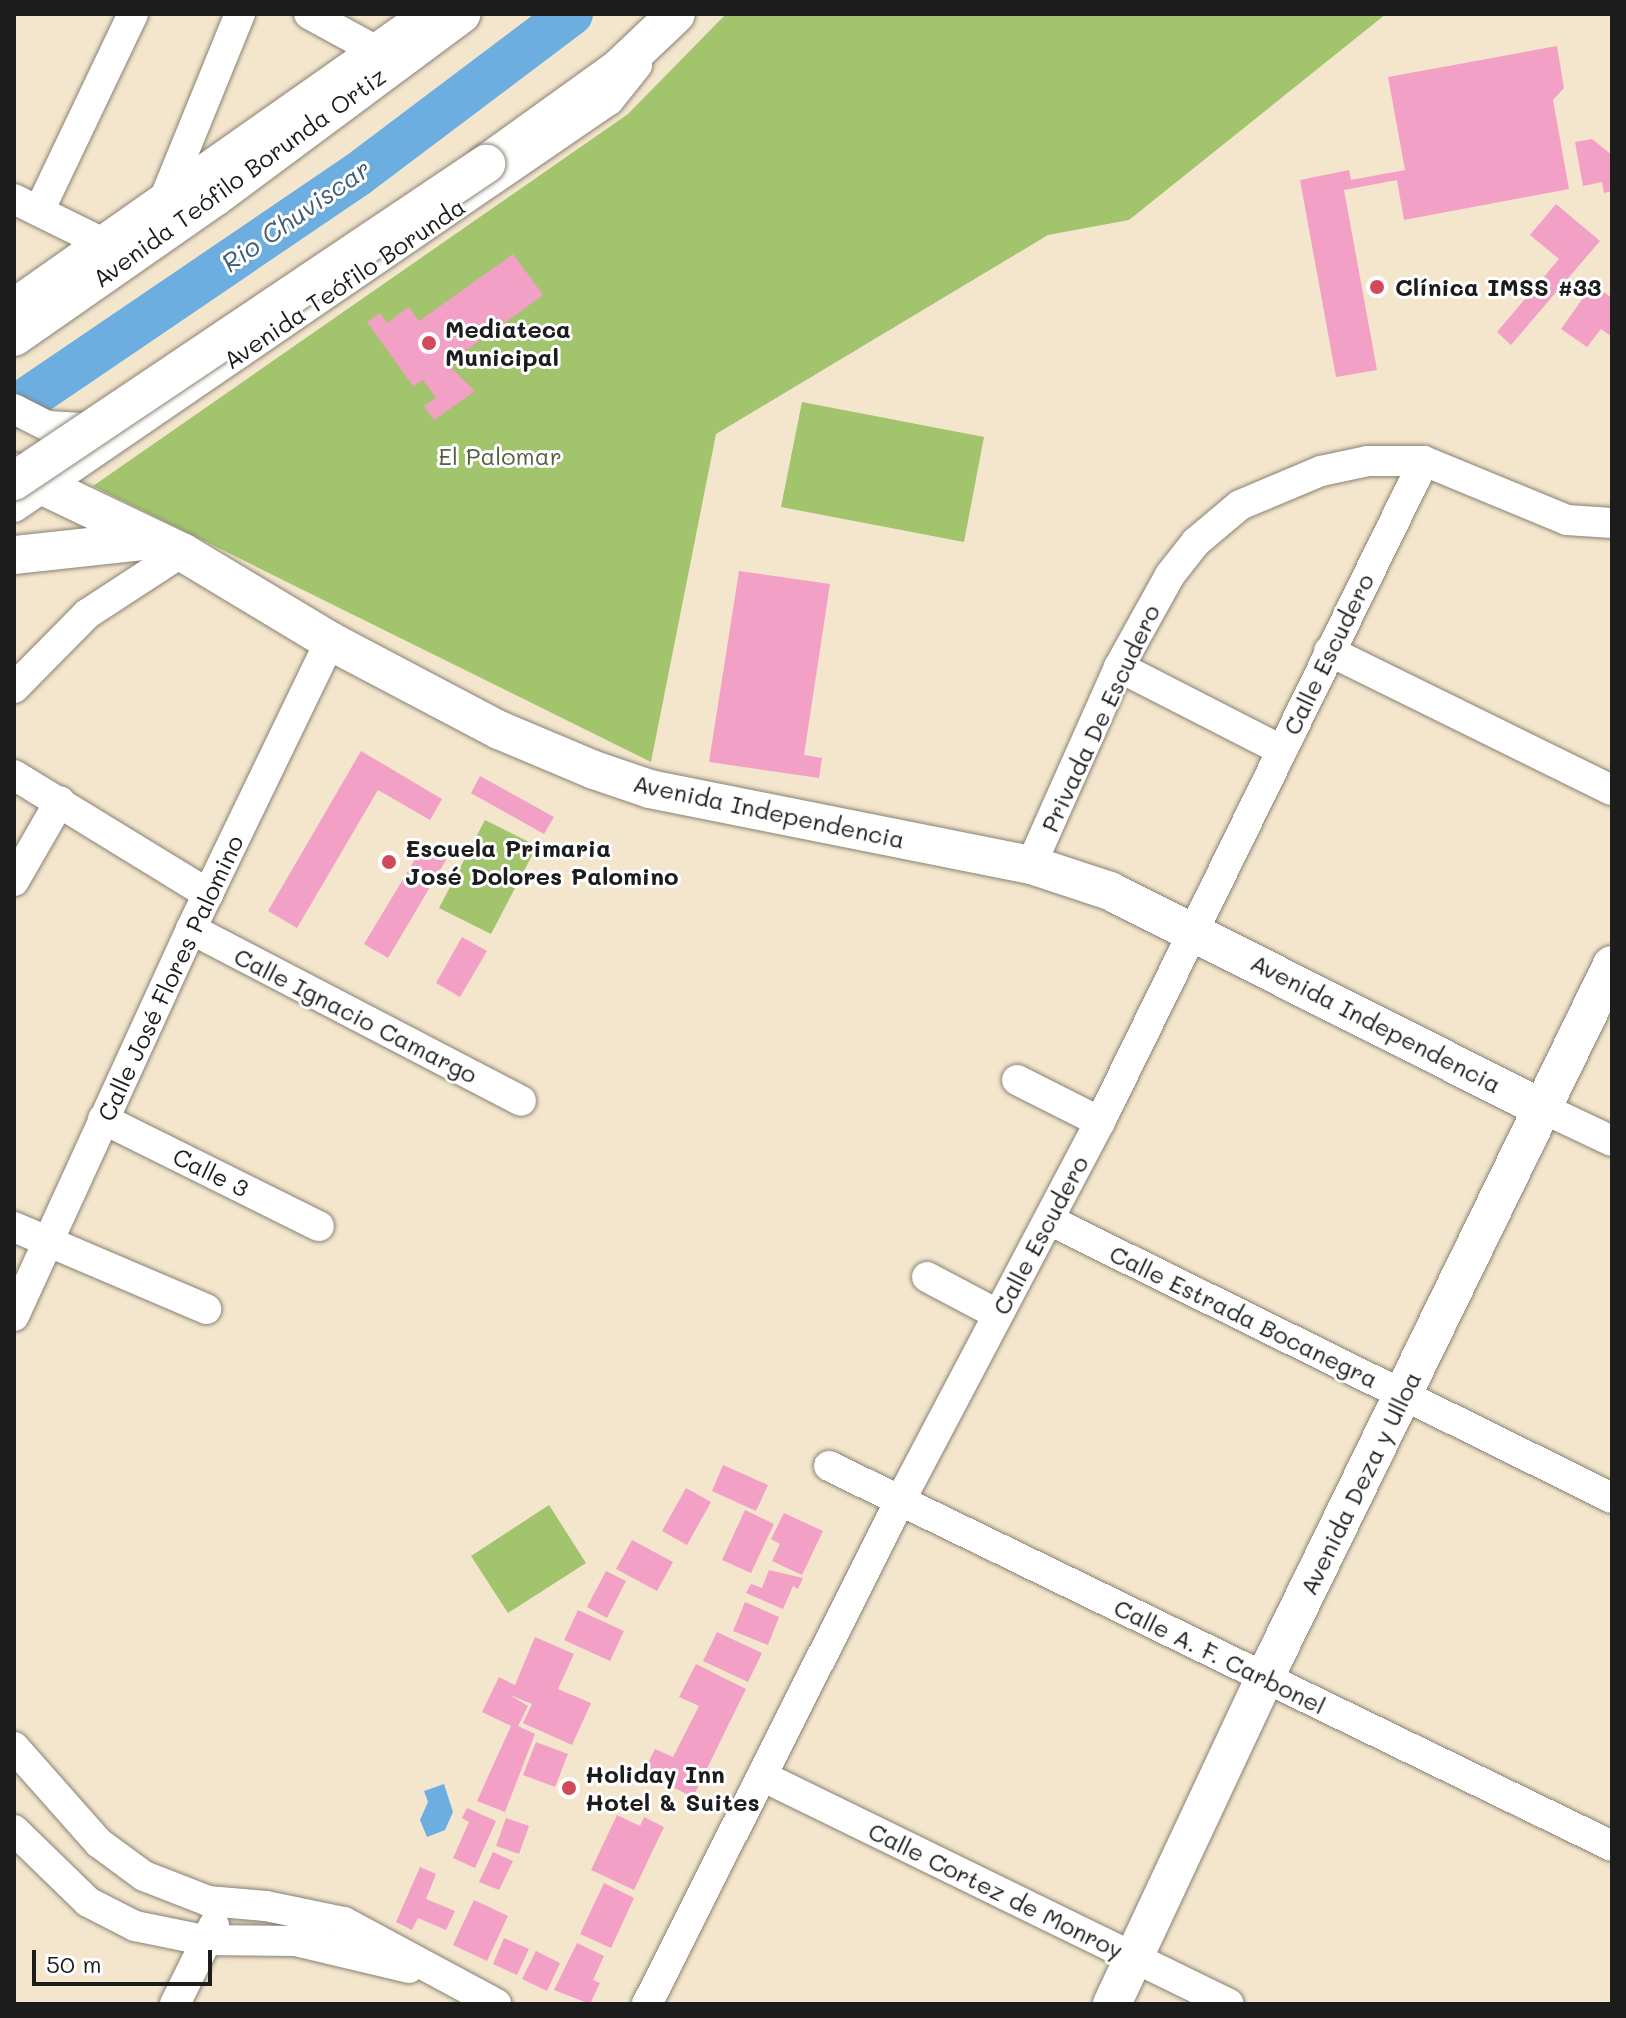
<!DOCTYPE html>
<meta charset="utf-8">
<style>
body{margin:0}
#map{position:relative;width:1626px;height:2018px;overflow:hidden;background:#f4e6cd;font-family:Mali,sans-serif}
div>[style]{position:absolute}
.green>*{inset:0;background:#a1c46d}
.water>*{inset:0;background:#6daee1}
.river>*{height:44px;margin:-22px;padding:0 22px;transform-origin:22px;border-radius:22px;background:#6daee1}
.building>*{inset:0;background:#f2a0c6}
.roads{filter:drop-shadow(0 0 2px #888174) drop-shadow(0 0 2px #888174)}
.minor>*{height:30px;margin:-15px;padding:0 15px;transform-origin:15px;border-radius:15px;background:#fff}
.major>*{height:38px;margin:-19px;padding:0 19px;transform-origin:19px;border-radius:19px;background:#fff}
.bridges{filter:drop-shadow(0 0 2px #888174) drop-shadow(0 0 2px #888174)}
.major-bridge>*{height:38px;margin:-19px;padding:0 19px;transform-origin:19px;border-radius:19px;background:#fff}
.dots>*{width:22px;height:22px;translate:-50% -50%;box-sizing:border-box;border:4px solid #fff;border-radius:50%}
span{translate:-50% -50%;white-space:nowrap;text-align:center;line-height:1.15;-webkit-text-stroke:6px #fff;paint-order:stroke}
.street-label{font-size:24px;color:#1c1c1c}
.poi-label{font-size:24px;color:#1c1c1c;font-weight:700}
.left{translate:0 -50%;text-align:left}
.park-label{font-size:24px;color:#515f3c}
.water-label{font-size:26px;color:#405e75;font-style:italic}
.frame{position:absolute;inset:0;border:16px solid #1c1c1c;pointer-events:none}
.scale{position:absolute;left:32px;top:1950px;width:180px;height:36px;box-sizing:border-box;border:4px solid #1c1c1c;border-top:0;padding-left:10px;font-size:24px;line-height:28px;white-space:nowrap;color:#1c1c1c;-webkit-text-stroke:6px #fff;paint-order:stroke}
</style>
<div id="map">
<div class="green">
<i style="clip-path:polygon(726px 14px,1386px 14px,1129px 220px,1048px 235px,716px 434px,651px 762px,93px 486px,628px 114px)"></i>
<i style="clip-path:polygon(802px 402px,984px 437px,964px 542px,781px 507px)"></i>
<i style="clip-path:polygon(485px 820px,537px 846px,491px 934px,439px 908px)"></i>
<i style="clip-path:polygon(549px 1505px,586px 1563px,508px 1613px,471px 1556px)"></i>
</div>
<div class="water">
<i style="clip-path:polygon(444px 1784px,453px 1812px,445px 1830px,427px 1837px,420px 1820px,428px 1802px,424px 1791px)"></i>
</div>
<div class="river">
<i style="left:14px;top:408px;width:415px;rotate:-34.2deg"></i>
<i style="left:357px;top:175px;width:268px;rotate:-37deg"></i>
</div>
<div class="building">
<i style="clip-path:polygon(1557px 46px,1564px 88px,1553px 100px,1569px 189px,1404px 220px,1397px 180px,1344px 190px,1377px 370px,1336px 377px,1300px 180px,1349px 170px,1351px 180px,1405px 170px,1388px 77px)"></i>
<i style="clip-path:polygon(1592px 139px,1612px 155px,1612px 191px,1604px 193px,1602px 182px,1583px 186px,1575px 142px)"></i>
<i style="clip-path:polygon(1556px 204px,1600px 241px,1511px 345px,1497px 332px,1559px 259px,1530px 235px)"></i>
<i style="clip-path:polygon(513px 254px,543px 295px,447px 364px,475px 391px,434px 420px,424px 406px,436px 398px,423px 380px,413px 386px,367px 322px,380px 313px,387px 323px,409px 307px,419px 321px)"></i>
<i style="clip-path:polygon(1593px 284px,1612px 298px,1612px 337px,1601px 329px,1587px 347px,1561px 329px)"></i>
<i style="clip-path:polygon(739px 571px,830px 584px,804px 755px,822px 758px,819px 778px,709px 762px)"></i>
<i style="clip-path:polygon(361px 751px,442px 799px,430px 820px,378px 790px,297px 928px,268px 911px)"></i>
<i style="clip-path:polygon(480px 776px,554px 817px,544px 834px,471px 793px)"></i>
<i style="clip-path:polygon(423px 846px,446px 860px,388px 958px,364px 944px)"></i>
<i style="clip-path:polygon(462px 937px,487px 951px,460px 997px,436px 983px)"></i>
<i style="clip-path:polygon(723px 1465px,768px 1485px,756px 1511px,712px 1491px)"></i>
<i style="clip-path:polygon(686px 1488px,711px 1502px,687px 1545px,662px 1531px)"></i>
<i style="clip-path:polygon(745px 1510px,774px 1524px,751px 1573px,722px 1560px)"></i>
<i style="clip-path:polygon(784px 1513px,823px 1531px,802px 1575px,772px 1561px,780px 1544px,771px 1539px)"></i>
<i style="clip-path:polygon(632px 1540px,673px 1562px,657px 1591px,616px 1569px)"></i>
<i style="clip-path:polygon(769px 1570px,803px 1578px,798px 1589px,793px 1586px,783px 1609px,746px 1593px,751px 1584px,762px 1588px)"></i>
<i style="clip-path:polygon(606px 1571px,626px 1581px,607px 1618px,587px 1607px)"></i>
<i style="clip-path:polygon(745px 1602px,779px 1617px,768px 1645px,733px 1631px)"></i>
<i style="clip-path:polygon(578px 1610px,624px 1631px,610px 1661px,564px 1640px)"></i>
<i style="clip-path:polygon(717px 1632px,762px 1653px,748px 1682px,703px 1661px)"></i>
<i style="clip-path:polygon(535px 1637px,574px 1654px,558px 1689px,591px 1703px,572px 1745px,523px 1723px,532px 1704px,510px 1695px,528px 1706px,518px 1726px,535px 1734px,505px 1812px,477px 1801px,511px 1726px,482px 1712px,499px 1677px,515px 1685px)"></i>
<i style="clip-path:polygon(696px 1664px,746px 1689px,693px 1797px,643px 1773px,655px 1749px,673px 1757px,699px 1706px,679px 1697px)"></i>
<i style="clip-path:polygon(536px 1742px,568px 1754px,555px 1787px,523px 1775px)"></i>
<i style="clip-path:polygon(467px 1808px,496px 1821px,475px 1868px,453px 1858px,469px 1822px,462px 1818px)"></i>
<i style="clip-path:polygon(617px 1815px,640px 1826px,644px 1817px,664px 1827px,634px 1890px,591px 1870px)"></i>
<i style="clip-path:polygon(506px 1818px,529px 1826px,519px 1854px,496px 1846px)"></i>
<i style="clip-path:polygon(493px 1852px,513px 1861px,499px 1890px,479px 1882px)"></i>
<i style="clip-path:polygon(420px 1867px,436px 1874px,426px 1899px,455px 1911px,446px 1930px,418px 1918px,412px 1930px,396px 1922px)"></i>
<i style="clip-path:polygon(604px 1883px,634px 1898px,611px 1948px,580px 1934px)"></i>
<i style="clip-path:polygon(474px 1900px,508px 1916px,487px 1961px,453px 1945px)"></i>
<i style="clip-path:polygon(504px 1938px,529px 1949px,517px 1975px,493px 1964px)"></i>
<i style="clip-path:polygon(577px 1943px,604px 1956px,593px 1980px,600px 1983px,590px 2004px,554px 1990px)"></i>
<i style="clip-path:polygon(536px 1951px,560px 1963px,547px 1991px,522px 1979px)"></i>
</div>
<div class="roads">
<div class="minor">
<i style="left:309px;top:14px;width:75px;rotate:28.6deg"></i>
<i style="left:14px;top:199px;width:99px;rotate:26.3deg"></i>
<i style="left:164px;top:200px;width:201px;rotate:-67.8deg"></i>
<i style="left:39px;top:211px;width:218px;rotate:-64.5deg"></i>
<i style="left:14px;top:303px;width:502px;rotate:-35.11deg"></i>
<i style="left:14px;top:409px;width:38px;rotate:27deg"></i>
<i style="left:48px;top:426px;width:51px;rotate:3.4deg"></i>
<i style="left:14px;top:507px;width:721px;rotate:-34.37deg"></i>
<i style="left:609px;top:100px;width:45px;rotate:-51.3deg"></i>
<i style="left:1329px;top:651px;width:315px;rotate:26.2deg"></i>
<i style="left:1119px;top:667px;width:182px;rotate:27.1deg"></i>
<i style="left:14px;top:688px;width:104px;rotate:-45.4deg"></i>
<i style="left:87px;top:614px;width:113px;rotate:-33.1deg"></i>
<i style="left:14px;top:775px;width:228px;rotate:31.5deg"></i>
<i style="left:1031px;top:865px;width:217px;rotate:-66deg"></i>
<i style="left:1119px;top:667px;width:105px;rotate:-61deg"></i>
<i style="left:1170px;top:575px;width:42px;rotate:-51.8deg"></i>
<i style="left:1196px;top:542px;width:57px;rotate:-40.1deg"></i>
<i style="left:1240px;top:505px;width:88px;rotate:-22.8deg"></i>
<i style="left:1321px;top:471px;width:48px;rotate:-12deg"></i>
<i style="left:1368px;top:461px;width:56px"></i>
<i style="left:1424px;top:461px;width:155px;rotate:22.4deg"></i>
<i style="left:1567px;top:520px;width:45px;rotate:3.8deg"></i>
<i style="left:14px;top:881px;width:92px;rotate:-60.1deg"></i>
<i style="left:191px;top:929px;width:372px;rotate:27.5deg"></i>
<i style="left:1017px;top:1080px;width:93px;rotate:26.8deg"></i>
<i style="left:1540px;top:1107px;width:80px;rotate:25.3deg"></i>
<i style="left:103px;top:1119px;width:241px;rotate:26.4deg"></i>
<i style="left:1049px;top:1220px;width:628px;rotate:26.28deg"></i>
<i style="left:14px;top:1227px;width:209px;rotate:23.1deg"></i>
<i style="left:927px;top:1277px;width:79px;rotate:27.9deg"></i>
<i style="left:14px;top:1316px;width:426px;rotate:-65.4deg"></i>
<i style="left:191px;top:929px;width:320px;rotate:-64.2deg"></i>
<i style="left:829px;top:1466px;width:870px;rotate:25.89deg"></i>
<i style="left:14px;top:1747px;width:128px;rotate:48.5deg"></i>
<i style="left:99px;top:1843px;width:56px;rotate:36.3deg"></i>
<i style="left:144px;top:1876px;width:69px;rotate:21.3deg"></i>
<i style="left:208px;top:1901px;width:58px;rotate:4.9deg"></i>
<i style="left:266px;top:1906px;width:80px;rotate:11.6deg"></i>
<i style="left:344px;top:1922px;width:173px;rotate:28.3deg"></i>
<i style="left:764px;top:1777px;width:517px;rotate:26.02deg"></i>
<i style="left:14px;top:1830px;width:103px;rotate:44.2deg"></i>
<i style="left:88px;top:1902px;width:53px;rotate:27.1deg"></i>
<i style="left:135px;top:1926px;width:70px;rotate:11.5deg"></i>
<i style="left:204px;top:1940px;width:91px;rotate:0.6deg"></i>
<i style="left:295px;top:1941px;width:117px;rotate:13.3deg"></i>
<i style="left:175px;top:2004px;width:88px;rotate:-63.7deg"></i>
<i style="left:647px;top:2004px;width:563px;rotate:-63.3deg"></i>
<i style="left:900px;top:1501px;width:429px;rotate:-62.2deg"></i>
<i style="left:1100px;top:1122px;width:736px;rotate:-63.89deg"></i>
</div>
<div class="major">
<i style="left:486px;top:164px;width:161px;rotate:-35.7deg"></i>
<i style="left:617px;top:70px;width:81px;rotate:-43.5deg"></i>
<i style="left:14px;top:337px;width:245px;rotate:-34.9deg"></i>
<i style="left:215px;top:197px;width:307px;rotate:-36.6deg"></i>
<i style="left:14px;top:472px;width:186px;rotate:25.5deg"></i>
<i style="left:182px;top:552px;width:173px;rotate:31deg"></i>
<i style="left:330px;top:641px;width:191px;rotate:27.8deg"></i>
<i style="left:499px;top:730px;width:103px;rotate:22.8deg"></i>
<i style="left:594px;top:770px;width:59px;rotate:18.7deg"></i>
<i style="left:650px;top:789px;width:389px;rotate:11.3deg"></i>
<i style="left:1031px;top:865px;width:83px;rotate:18.2deg"></i>
<i style="left:1110px;top:891px;width:481px;rotate:26.7deg"></i>
<i style="left:14px;top:555px;width:138px;rotate:-6.2deg"></i>
<i style="left:1112px;top:2004px;width:361px;rotate:-64.9deg"></i>
<i style="left:1265px;top:1677px;width:792px;rotate:-64.02deg"></i>
</div>
</div>
<div class="bridges">
<div class="major-bridge">
<i style="left:14px;top:481px;width:569px;rotate:-33.89deg"></i>
</div>
</div>
<div class="dots">
<i style="left:1377px;top:287px;background:#d1495b"></i>
<i style="left:429px;top:343px;background:#d1495b"></i>
<i style="left:389px;top:862px;background:#d1495b"></i>
<i style="left:569px;top:1788px;background:#d1495b"></i>
</div>
<div class="street-label">
<span style="left:239px;top:177px;rotate:-36deg">Avenida Teófilo Borunda Ortiz</span>
<span style="left:344px;top:283px;rotate:-34deg">Avenida Teófilo Borunda</span>
<span style="left:1328px;top:654px;rotate:-64deg">Calle Escudero</span>
<span style="left:1100px;top:718px;rotate:-65deg">Privada De Escudero</span>
<span style="left:769px;top:811px;rotate:12deg">Avenida Independencia</span>
<span style="left:170px;top:978px;rotate:-65deg">Calle José Flores Palomino</span>
<span style="left:356px;top:1015px;rotate:27deg">Calle Ignacio Camargo</span>
<span style="left:1376px;top:1023px;rotate:27deg">Avenida Independencia</span>
<span style="left:211px;top:1172px;rotate:26deg">Calle 3</span>
<span style="left:1040px;top:1235px;rotate:-62deg">Calle Escudero</span>
<span style="left:1244px;top:1316px;rotate:26deg">Calle Estrada Bocanegra</span>
<span style="left:1360px;top:1483px;rotate:-64deg">Avenida Deza y Ulloa</span>
<span style="left:1220px;top:1656px;rotate:26deg">Calle A. F. Carbonel</span>
<span style="left:996px;top:1890px;rotate:26deg">Calle Cortez de Monroy</span>
</div>
<div class="poi-label">
<span class="left" style="left:1395px;top:287px">Clínica IMSS #33</span>
<span class="left" style="left:445px;top:343px">Mediateca<br>Municipal</span>
<span class="left" style="left:405px;top:862px">Escuela Primaria<br>José Dolores Palomino</span>
<span class="left" style="left:585px;top:1788px">Holiday Inn<br>Hotel &amp; Suites</span>
</div>
<div class="park-label">
<span style="left:500px;top:456px">El Palomar</span>
</div>
<div class="water-label">
<span style="left:296px;top:216px;rotate:-35deg">Rio Chuviscar</span>
</div>
<div class="frame"></div>
<div class="scale">50 m</div>
</div>
